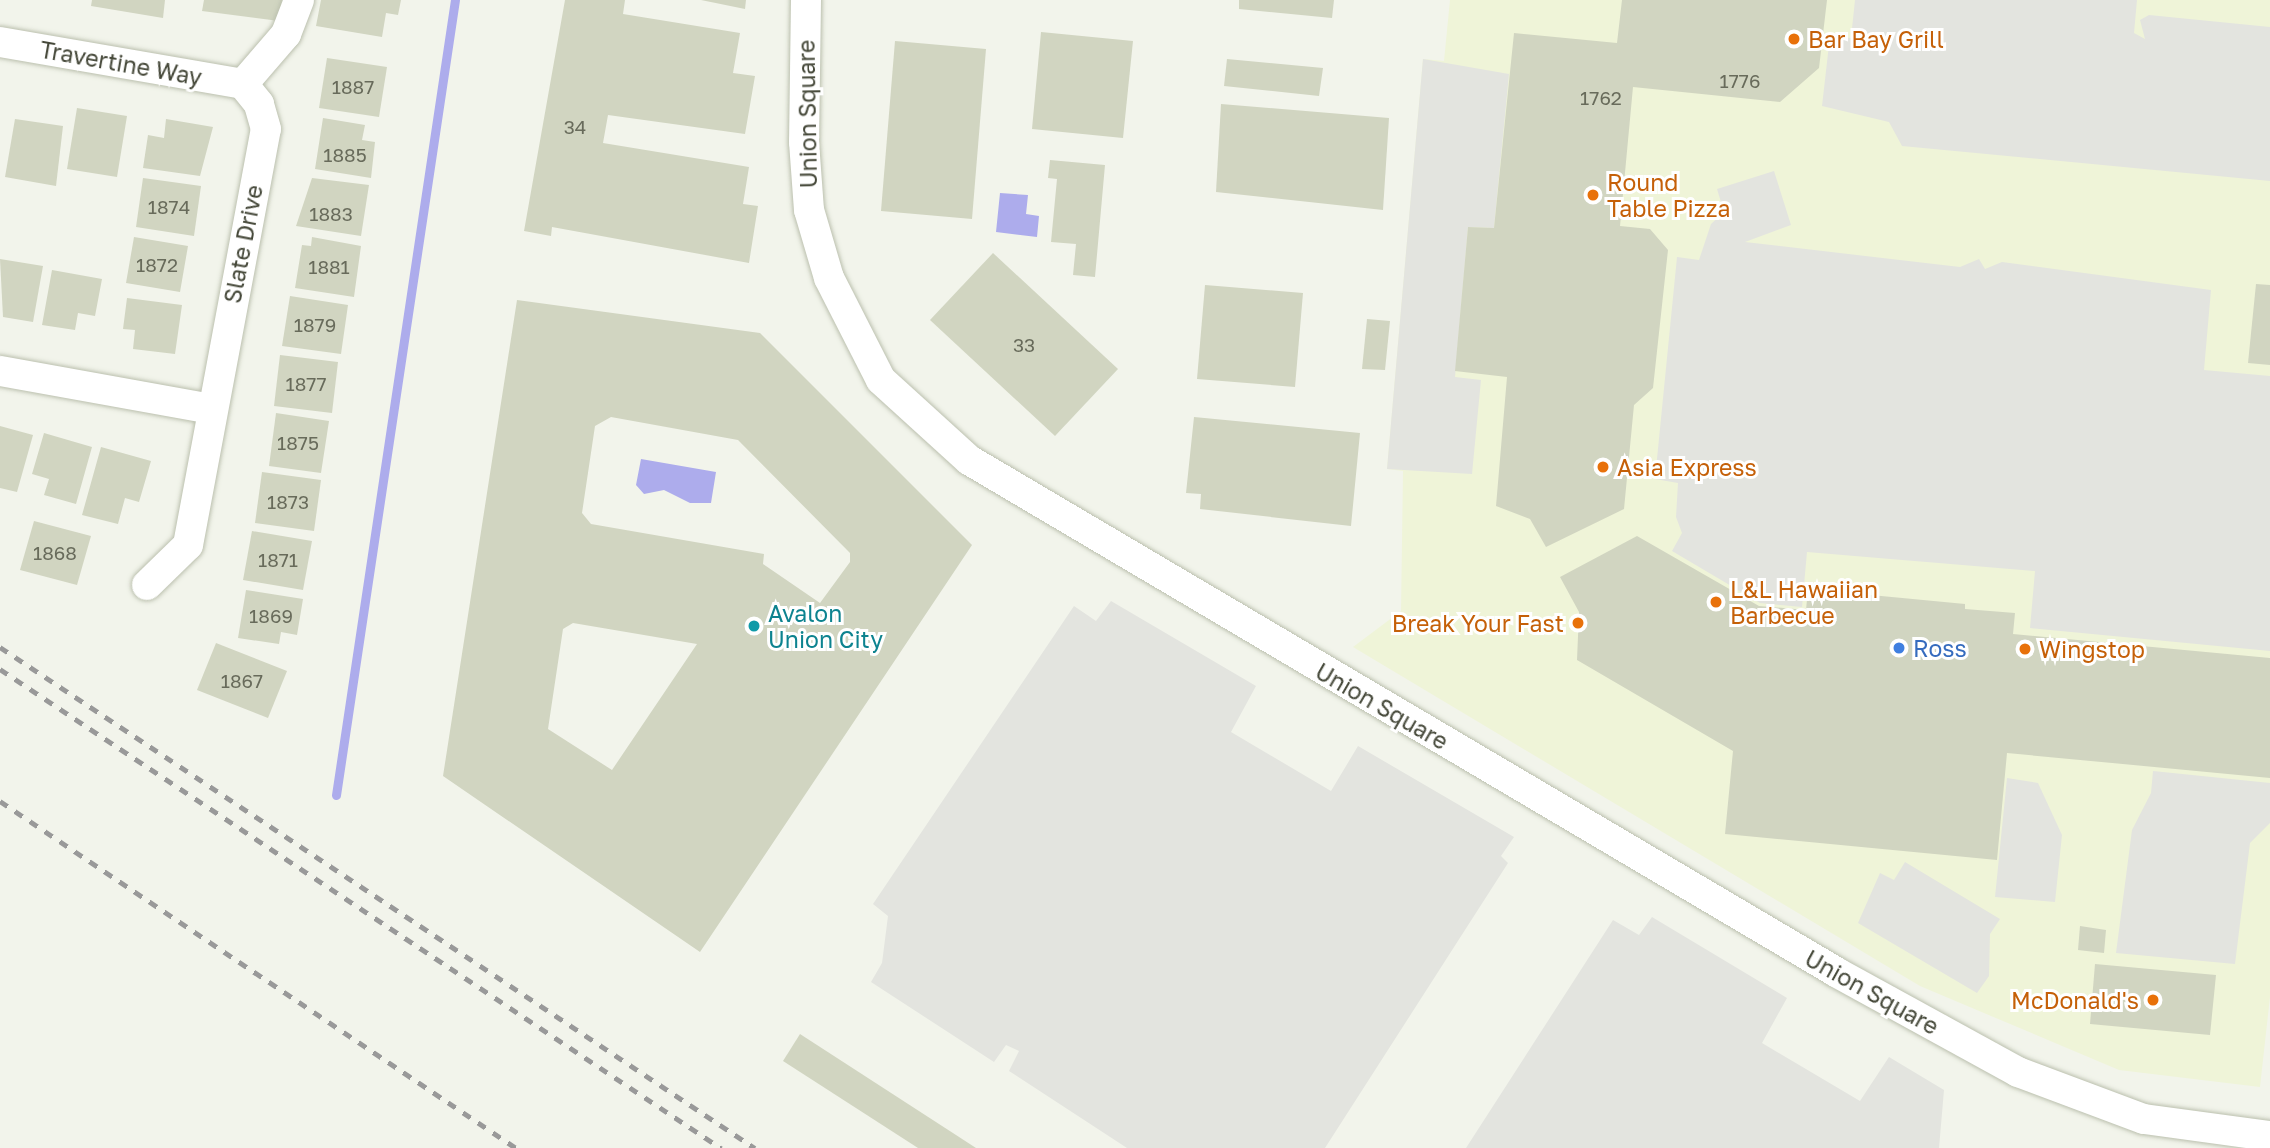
<!DOCTYPE html>
<style>
body{margin:0}
#map{position:relative;width:2270px;height:1148px;overflow:hidden;background:#f2f4eb;font-family:"Golos Text",sans-serif}
div>[style]{position:absolute}
.commercial>*{inset:0;background:#eff4d8}
.parking>*{inset:0;background:#e3e4df}
.water>*{inset:0;background:#adacec}
.stream>*{height:9px;margin:-4.5px;padding:0 4.5px;transform-origin:4.5px;border-radius:4.5px;background:#adacec}
.building>*{inset:0;background:#d1d5c1}
.roads{filter:drop-shadow(0 0 2px #bbc0ae) drop-shadow(0 0 2px #bbc0ae)}
.minor>*{height:30px;margin:-15px;padding:0 15px;transform-origin:15px;border-radius:15px;background:#fff}
.rail>*{height:5px;margin-top:-2.5px;transform-origin:0;background:repeating-linear-gradient(90deg,#999 0 9px,transparent 0 18px)}
.dots>*{width:19px;height:19px;translate:-50% -50%;box-sizing:border-box;border:4px solid #fff;border-radius:50%}
span{translate:-50% -50%;white-space:nowrap;text-align:center;line-height:1.15;-webkit-text-stroke:6px #fff;paint-order:stroke}
.number-label{font-size:19px;color:#686b5b}
.number-label span{-webkit-text-stroke-width:0}
.food-label{font-size:23px;color:#c56008}
.left{translate:0 -50%;text-align:left}
.right{translate:-100% -50%;text-align:right}
.street-label{font-size:23px;color:#454839}
.culture-label{font-size:23px;color:#0d838f}
.shop-label{font-size:23px;color:#366cbe}
</style>
<div id="map">
<div class="commercial">
<i style="clip-path:polygon(1450px 0,2270px 0,2270px 997px,2260px 1087px,2119px 1070px,1920px 986px,1353px 647px,1401px 611px,1403px 471px,1387px 469px,1423px 59px,1444px 61px)"></i>
</div>
<div class="parking">
<i style="clip-path:polygon(1855px 0,2137px 0,2134px 33px,2145px 39px,2140px 20px,2149px 15px,2270px 27px,2270px 181px,1902px 146px,1889px 122px,1822px 106px,1830px 36px,1851px 38px)"></i>
<i style="clip-path:polygon(1423px 59px,1509px 74px,1494px 228px,1468px 227px,1455px 377px,1481px 380px,1472px 474px,1387px 469px)"></i>
<i style="clip-path:polygon(1774px 171px,1791px 225px,1745px 242px,1960px 267px,1979px 259px,1985px 269px,2002px 262px,2211px 290px,2204px 370px,2270px 376px,2270px 651px,2030px 628px,2035px 571px,1807px 552px,1802px 607px,1760px 603px,1672px 551px,1682px 533px,1676px 517px,1678px 483px,1655px 479px,1677px 257px,1699px 260px,1711px 224px,1724px 212px,1717px 189px)"></i>
<i style="clip-path:polygon(1111px 601px,1256px 686px,1231px 732px,1331px 791px,1358px 746px,1514px 837px,1501px 856px,1508px 863px,1325px 1148px,1127px 1148px,1009px 1071px,1019px 1051px,1006px 1045px,994px 1062px,871px 982px,882px 963px,888px 916px,873px 904px,1074px 606px,1096px 621px)"></i>
<i style="clip-path:polygon(2153px 771px,2270px 783px,2270px 823px,2250px 843px,2235px 964px,2116px 953px,2132px 830px,2151px 793px)"></i>
<i style="clip-path:polygon(2007px 778px,2038px 783px,2062px 835px,2055px 902px,1995px 897px)"></i>
<i style="clip-path:polygon(1905px 862px,2000px 919px,1990px 934px,1989px 976px,1977px 993px,1858px 923px,1880px 873px,1894px 880px)"></i>
<i style="clip-path:polygon(1652px 917px,1787px 998px,1762px 1043px,1860px 1101px,1889px 1057px,1944px 1090px,1939px 1148px,1466px 1148px,1613px 920px,1639px 935px)"></i>
</div>
<div class="water">
<i style="clip-path:polygon(1000px 193px,1028px 195px,1026px 214px,1039px 216px,1037px 237px,996px 232px)"></i>
<i style="clip-path:polygon(641px 459px,716px 472px,711px 503px,690px 503px,664px 490px,644px 494px,636px 485px)"></i>
</div>
<div class="stream">
<i style="left:336px;top:795px;width:804px;rotate:-81.49deg"></i>
</div>
<div class="building">
<i style="clip-path:polygon(92px 0,165px 0,163px 18px,91px 6px)"></i>
<i style="clip-path:polygon(204px 0,282px 0,279px 21px,202px 11px)"></i>
<i style="clip-path:polygon(321px 0,401px 0,398px 15px,386px 13px,382px 37px,316px 26px)"></i>
<i style="clip-path:polygon(565px 0,625px 0,623px 14px,740px 33px,733px 73px,755px 76px,745px 134px,608px 115px,603px 143px,749px 167px,743px 204px,758px 206px,749px 263px,552px 227px,551px 236px,524px 231px)"></i>
<i style="clip-path:polygon(701px 0,746px 0,745px 9px)"></i>
<i style="clip-path:polygon(1239px 0,1334px 0,1332px 18px,1239px 9px)"></i>
<i style="clip-path:polygon(1622px 0,1827px 0,1819px 68px,1780px 102px,1633px 87px,1620px 226px,1650px 229px,1668px 250px,1653px 388px,1634px 405px,1624px 509px,1546px 547px,1530px 519px,1496px 506px,1507px 377px,1455px 371px,1468px 227px,1494px 228px,1514px 33px,1617px 43px)"></i>
<i style="clip-path:polygon(1041px 32px,1133px 41px,1123px 138px,1032px 129px)"></i>
<i style="clip-path:polygon(895px 41px,986px 49px,972px 219px,881px 211px)"></i>
<i style="clip-path:polygon(327px 58px,387px 67px,379px 117px,319px 108px)"></i>
<i style="clip-path:polygon(1227px 59px,1323px 68px,1319px 96px,1224px 86px)"></i>
<i style="clip-path:polygon(1221px 104px,1389px 118px,1383px 210px,1216px 192px)"></i>
<i style="clip-path:polygon(77px 108px,127px 116px,117px 177px,67px 169px)"></i>
<i style="clip-path:polygon(323px 118px,365px 125px,362px 140px,375px 142px,371px 178px,315px 169px)"></i>
<i style="clip-path:polygon(15px 119px,63px 126px,56px 186px,5px 177px)"></i>
<i style="clip-path:polygon(166px 119px,213px 127px,200px 176px,143px 168px,148px 135px,164px 138px)"></i>
<i style="clip-path:polygon(1050px 160px,1105px 165px,1095px 277px,1073px 275px,1076px 244px,1051px 242px,1057px 179px,1048px 178px)"></i>
<i style="clip-path:polygon(143px 178px,201px 186px,194px 236px,136px 227px)"></i>
<i style="clip-path:polygon(312px 178px,369px 185px,361px 236px,296px 226px)"></i>
<i style="clip-path:polygon(134px 237px,188px 246px,180px 292px,126px 283px)"></i>
<i style="clip-path:polygon(312px 237px,361px 246px,354px 297px,295px 288px,302px 245px,311px 246px)"></i>
<i style="clip-path:polygon(993px 253px,1118px 369px,1055px 436px,930px 320px)"></i>
<i style="clip-path:polygon(0 259px,43px 266px,33px 322px,3px 317px)"></i>
<i style="clip-path:polygon(52px 270px,102px 279px,95px 316px,78px 313px,75px 330px,42px 325px)"></i>
<i style="clip-path:polygon(2256px 284px,2270px 285px,2270px 365px,2248px 363px)"></i>
<i style="clip-path:polygon(1205px 285px,1303px 293px,1295px 387px,1197px 379px)"></i>
<i style="clip-path:polygon(290px 296px,348px 305px,341px 354px,282px 346px)"></i>
<i style="clip-path:polygon(127px 298px,182px 305px,175px 354px,133px 349px,135px 330px,123px 329px)"></i>
<i style="clip-path:polygon(evenodd,517px 300px,760px 333px,972px 545px,700px 952px,443px 776px,517px 300px,611px 417px,738px 440px,850px 553px,850px 562px,820px 603px,763px 564px,764px 554px,591px 524px,582px 513px,595px 426px,611px 417px,517px 300px,573px 623px,697px 644px,612px 770px,548px 729px,563px 629px,573px 623px)"></i>
<i style="clip-path:polygon(1367px 319px,1390px 321px,1385px 370px,1362px 369px)"></i>
<i style="clip-path:polygon(280px 355px,338px 362px,332px 413px,274px 406px)"></i>
<i style="clip-path:polygon(276px 413px,329px 421px,321px 473px,269px 466px)"></i>
<i style="clip-path:polygon(1194px 417px,1360px 433px,1351px 526px,1200px 509px,1201px 494px,1186px 493px)"></i>
<i style="clip-path:polygon(0 426px,33px 435px,17px 492px,0 488px)"></i>
<i style="clip-path:polygon(44px 433px,92px 447px,76px 504px,44px 495px,49px 479px,32px 474px)"></i>
<i style="clip-path:polygon(101px 447px,151px 461px,139px 502px,125px 498px,118px 524px,82px 515px)"></i>
<i style="clip-path:polygon(262px 472px,321px 480px,314px 531px,255px 523px)"></i>
<i style="clip-path:polygon(34px 521px,91px 536px,77px 585px,20px 570px)"></i>
<i style="clip-path:polygon(252px 531px,312px 541px,303px 590px,243px 580px)"></i>
<i style="clip-path:polygon(1637px 536px,1759px 606px,1806px 610px,1808px 589px,1965px 604px,1965px 609px,2015px 613px,2013px 634px,2270px 658px,2270px 778px,2007px 753px,1997px 860px,1725px 834px,1733px 751px,1577px 660px,1579px 612px,1560px 577px)"></i>
<i style="clip-path:polygon(246px 590px,303px 599px,297px 635px,281px 632px,279px 644px,238px 638px)"></i>
<i style="clip-path:polygon(216px 643px,287px 671px,268px 718px,197px 690px)"></i>
<i style="clip-path:polygon(2080px 926px,2106px 930px,2104px 953px,2078px 950px)"></i>
<i style="clip-path:polygon(2095px 964px,2216px 975px,2210px 1035px,2090px 1024px)"></i>
<i style="clip-path:polygon(800px 1034px,956px 1135px,976px 1148px,918px 1148px,783px 1061px)"></i>
</div>
<div class="roads">
<div class="minor">
<i style="left:806px;top:0;width:142px;rotate:90.8deg"></i>
<i style="left:804px;top:142px;width:68px;rotate:85.8deg"></i>
<i style="left:809px;top:210px;width:71px;rotate:73.6deg"></i>
<i style="left:829px;top:278px;width:114px;rotate:63deg"></i>
<i style="left:881px;top:380px;width:119px;rotate:42.3deg"></i>
<i style="left:969px;top:460px;width:1007px;rotate:30.56deg"></i>
<i style="left:1836px;top:972px;width:208px;rotate:28.8deg"></i>
<i style="left:2018px;top:1072px;width:134px;rotate:20.5deg"></i>
<i style="left:2144px;top:1119px;width:127px;rotate:7.7deg"></i>
<i style="left:0;top:42px;width:247px;rotate:9.8deg"></i>
<i style="left:243px;top:84px;width:66px;rotate:-49.3deg"></i>
<i style="left:286px;top:34px;width:36px;rotate:-69deg"></i>
<i style="left:0;top:371px;width:214px;rotate:10.2deg"></i>
<i style="left:147px;top:585px;width:57px;rotate:-44.3deg"></i>
<i style="left:188px;top:545px;width:423px;rotate:-79.4deg"></i>
<i style="left:266px;top:129px;width:26px;rotate:-106deg"></i>
<i style="left:259px;top:104px;width:26px;rotate:-129deg"></i>
</div>
</div>
<div class="rail">
<i style="left:0;top:647px;width:906px;rotate:33.57deg"></i>
<i style="left:0;top:669px;width:866px;rotate:33.6deg"></i>
<i style="left:0;top:801px;width:622px;rotate:33.92deg"></i>
</div>
<div class="dots">
<i style="left:1794px;top:39px;background:#e8710a"></i>
<i style="left:1593px;top:195px;background:#e8710a"></i>
<i style="left:1603px;top:467px;background:#e8710a"></i>
<i style="left:1716px;top:602px;background:#e8710a"></i>
<i style="left:1578px;top:623px;background:#e8710a"></i>
<i style="left:754px;top:626px;background:#0f9aa8"></i>
<i style="left:1899px;top:648px;background:#3f7fe0"></i>
<i style="left:2025px;top:649px;background:#e8710a"></i>
<i style="left:2153px;top:1000px;background:#e8710a"></i>
</div>
<div class="number-label">
<span style="left:1740px;top:81px">1776</span>
<span style="left:353px;top:87px">1887</span>
<span style="left:1601px;top:98px">1762</span>
<span style="left:575px;top:127px">34</span>
<span style="left:345px;top:155px">1885</span>
<span style="left:169px;top:207px">1874</span>
<span style="left:331px;top:214px">1883</span>
<span style="left:157px;top:265px">1872</span>
<span style="left:329px;top:267px">1881</span>
<span style="left:315px;top:325px">1879</span>
<span style="left:1024px;top:345px">33</span>
<span style="left:306px;top:384px">1877</span>
<span style="left:298px;top:443px">1875</span>
<span style="left:288px;top:502px">1873</span>
<span style="left:55px;top:553px">1868</span>
<span style="left:278px;top:560px">1871</span>
<span style="left:271px;top:616px">1869</span>
<span style="left:242px;top:681px">1867</span>
</div>
<div class="food-label">
<span class="left" style="left:1808px;top:39px">Bar Bay Grill</span>
<span class="left" style="left:1607px;top:195px">Round<br>Table Pizza</span>
<span class="left" style="left:1617px;top:467px">Asia Express</span>
<span class="left" style="left:1730px;top:602px">L&amp;L Hawaiian<br>Barbecue</span>
<span class="right" style="left:1564px;top:623px">Break Your Fast</span>
<span class="left" style="left:2039px;top:649px">Wingstop</span>
<span class="right" style="left:2139px;top:1000px">McDonald's</span>
</div>
<div class="street-label">
<span style="left:121px;top:63px;rotate:10deg">Travertine Way</span>
<span style="left:807px;top:114px;rotate:-91deg">Union Square</span>
<span style="left:243px;top:244px;rotate:-79deg">Slate Drive</span>
<span style="left:1382px;top:706px;rotate:30deg">Union Square</span>
<span style="left:1872px;top:992px;rotate:29deg">Union Square</span>
</div>
<div class="culture-label">
<span class="left" style="left:768px;top:626px">Avalon<br>Union City</span>
</div>
<div class="shop-label">
<span class="left" style="left:1913px;top:648px">Ross</span>
</div>
</div>
